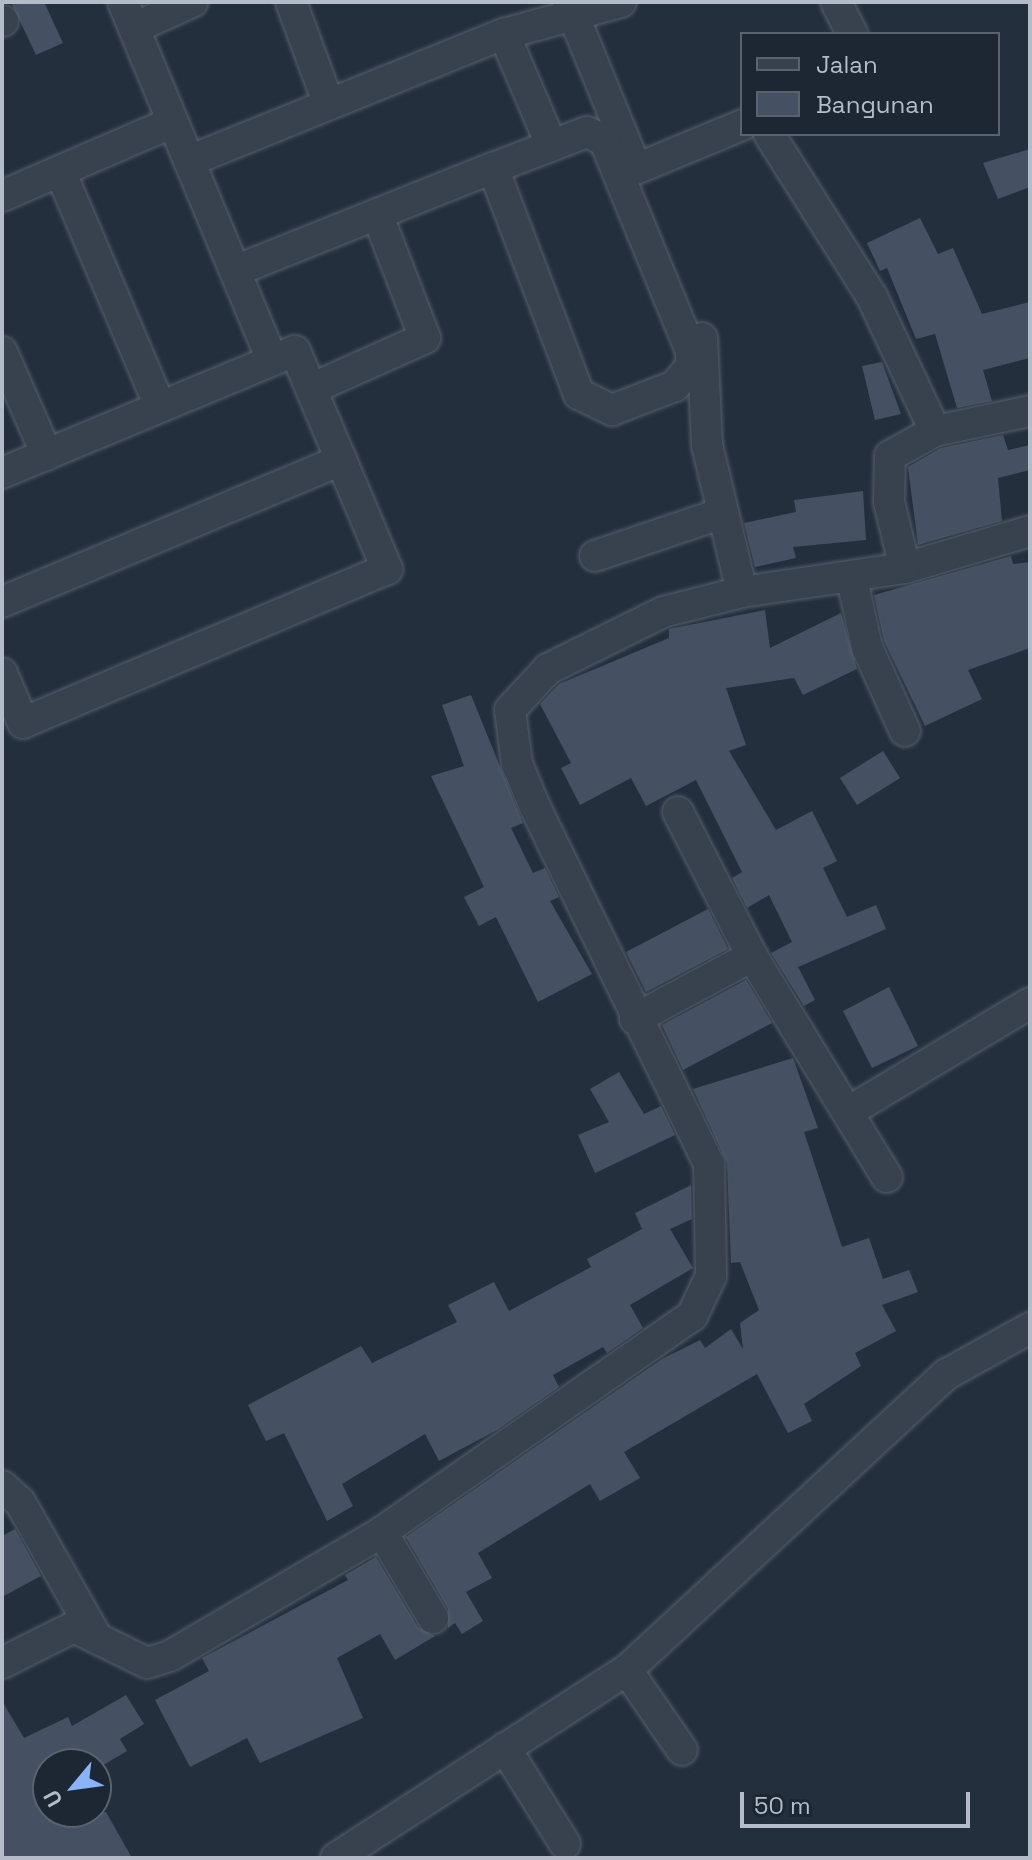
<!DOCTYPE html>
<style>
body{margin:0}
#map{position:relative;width:1032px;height:1860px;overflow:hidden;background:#242f3e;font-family:"Space Grotesk",sans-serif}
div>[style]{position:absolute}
.building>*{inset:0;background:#455162}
.roads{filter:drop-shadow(0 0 2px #565f6c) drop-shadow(0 0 2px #565f6c)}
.minor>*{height:30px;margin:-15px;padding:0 15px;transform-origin:15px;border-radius:15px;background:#38414e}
span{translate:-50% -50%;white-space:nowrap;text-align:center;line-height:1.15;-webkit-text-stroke:6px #1d2633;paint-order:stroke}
.frame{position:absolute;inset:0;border:4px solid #b4bcc9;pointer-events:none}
.legend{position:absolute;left:740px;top:32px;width:260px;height:104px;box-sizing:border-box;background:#1d2633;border:2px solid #59626f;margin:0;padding:10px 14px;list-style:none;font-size:24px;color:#b4bcc9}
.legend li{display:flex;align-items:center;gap:16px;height:40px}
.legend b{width:40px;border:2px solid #59626f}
.north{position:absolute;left:32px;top:1748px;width:80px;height:80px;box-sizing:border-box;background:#1d2633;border:2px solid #59626f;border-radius:50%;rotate:241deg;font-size:22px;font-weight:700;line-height:32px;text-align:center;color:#b4bcc9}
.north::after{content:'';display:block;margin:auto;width:28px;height:36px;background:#8ab4f8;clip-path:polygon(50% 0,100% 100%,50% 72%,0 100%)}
.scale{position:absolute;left:740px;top:1792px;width:230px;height:36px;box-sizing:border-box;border:4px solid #b4bcc9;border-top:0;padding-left:10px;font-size:24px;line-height:28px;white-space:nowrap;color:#b4bcc9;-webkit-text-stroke:6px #1d2633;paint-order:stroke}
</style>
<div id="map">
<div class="building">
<i style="clip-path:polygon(11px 2px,44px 2px,63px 43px,36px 55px)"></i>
<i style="clip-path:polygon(1030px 149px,1030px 187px,998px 199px,983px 163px)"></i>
<i style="clip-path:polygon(920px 218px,938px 254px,953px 248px,982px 314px,1030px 302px,1030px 358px,983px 370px,992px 401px,957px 408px,935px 334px,916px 339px,887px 268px,880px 271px,867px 243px)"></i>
<i style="clip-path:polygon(882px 362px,901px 414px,875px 420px,862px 366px)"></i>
<i style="clip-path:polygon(1003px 435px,1008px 450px,1030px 445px,1030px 470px,998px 478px,1002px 521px,918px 545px,908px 467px,941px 448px)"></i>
<i style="clip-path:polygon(863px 491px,866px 540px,793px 547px,796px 558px,755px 567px,744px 523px,796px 512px,794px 500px)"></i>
<i style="clip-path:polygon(1011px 556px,1013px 564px,1030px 562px,1030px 648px,968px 670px,982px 699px,925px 726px,884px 641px,874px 595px)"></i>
<i style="clip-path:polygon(765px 610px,770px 648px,841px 613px,857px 669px,803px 695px,794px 678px,726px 688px,746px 745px,729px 751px,776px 830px,812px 811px,837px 861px,823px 868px,847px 917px,876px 905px,886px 929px,798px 967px,815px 1000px,804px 1006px,771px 953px,792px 942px,769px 895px,747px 908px,732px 878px,742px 872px,696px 780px,646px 806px,631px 778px,580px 805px,561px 768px,571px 763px,540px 704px,559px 684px,669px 638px,669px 629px)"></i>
<i style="clip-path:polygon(471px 695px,523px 823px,511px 828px,533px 873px,545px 868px,559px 897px,550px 901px,592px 974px,538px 1002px,496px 917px,479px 926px,464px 897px,484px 887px,431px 776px,464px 766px,442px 705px)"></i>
<i style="clip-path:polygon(883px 751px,900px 778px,857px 805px,840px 778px)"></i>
<i style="clip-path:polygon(708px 909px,728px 949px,646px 992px,626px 952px)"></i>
<i style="clip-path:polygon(746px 980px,772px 1023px,683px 1070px,662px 1025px)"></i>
<i style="clip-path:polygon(889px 987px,918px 1046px,872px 1068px,843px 1011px)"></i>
<i style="clip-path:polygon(793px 1058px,818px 1128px,804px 1132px,842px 1247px,869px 1238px,883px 1279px,909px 1270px,918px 1292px,882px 1305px,896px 1331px,855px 1353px,861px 1366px,804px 1404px,812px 1421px,788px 1433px,757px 1374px,624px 1452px,640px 1478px,600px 1501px,590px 1484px,478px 1553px,492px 1578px,466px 1592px,483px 1621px,462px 1634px,455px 1623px,448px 1628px,448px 1609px,406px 1537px,662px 1359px,700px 1340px,705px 1348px,731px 1329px,743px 1349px,740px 1323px,759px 1310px,740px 1262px,731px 1263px,727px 1163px,693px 1089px)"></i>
<i style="clip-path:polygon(619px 1072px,644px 1114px,661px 1106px,675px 1135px,595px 1173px,578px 1135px,609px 1122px,590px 1089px)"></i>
<i style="clip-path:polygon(691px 1185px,692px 1219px,670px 1229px,693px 1268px,630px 1305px,643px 1328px,607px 1353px,603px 1347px,553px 1375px,559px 1387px,497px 1430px,439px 1461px,425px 1434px,342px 1484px,353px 1506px,327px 1521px,284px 1433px,266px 1441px,248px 1405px,361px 1346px,372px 1363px,457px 1322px,448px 1305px,494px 1282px,509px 1311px,591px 1267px,587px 1259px,642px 1229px,635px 1213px)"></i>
<i style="clip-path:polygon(15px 1529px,41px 1576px,2px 1597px,2px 1536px)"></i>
<i style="clip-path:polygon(376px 1557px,418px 1627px,435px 1636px,395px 1660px,380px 1634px,337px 1658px,363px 1718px,260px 1763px,247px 1738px,190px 1767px,155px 1700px,209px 1671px,202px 1658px,348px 1580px,345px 1575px)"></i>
<i style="clip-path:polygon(126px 1695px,144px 1724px,120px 1739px,127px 1751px,105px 1764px,48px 1764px,48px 1812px,106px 1812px,132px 1858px,2px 1858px,2px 1701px,24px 1738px,68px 1717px,72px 1726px)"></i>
</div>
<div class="roads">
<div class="minor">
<i style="left:123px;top:2px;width:388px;rotate:67.4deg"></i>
<i style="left:291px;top:2px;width:107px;rotate:69.7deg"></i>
<i style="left:568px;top:2px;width:170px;rotate:67.8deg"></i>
<i style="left:836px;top:2px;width:36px;rotate:63deg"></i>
<i style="left:2px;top:21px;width:1px"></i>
<i style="left:134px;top:28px;width:64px;rotate:-24.1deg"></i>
<i style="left:504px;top:34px;width:121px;rotate:-15.3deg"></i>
<i style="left:769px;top:134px;width:193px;rotate:57.7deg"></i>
<i style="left:872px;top:297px;width:148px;rotate:64.8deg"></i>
<i style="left:189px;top:161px;width:340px;rotate:-22deg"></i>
<i style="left:504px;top:34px;width:120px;rotate:66.9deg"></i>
<i style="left:636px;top:169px;width:115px;rotate:-22.5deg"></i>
<i style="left:60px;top:171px;width:256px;rotate:67deg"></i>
<i style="left:2px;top:196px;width:186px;rotate:-23.4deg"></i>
<i style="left:235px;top:271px;width:278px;rotate:-21.8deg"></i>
<i style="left:493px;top:168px;width:242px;rotate:69.2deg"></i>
<i style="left:579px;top:394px;width:37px;rotate:26deg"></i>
<i style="left:612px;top:410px;width:67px;rotate:-20.9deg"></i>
<i style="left:675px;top:386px;width:26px;rotate:-51deg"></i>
<i style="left:691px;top:366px;width:15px;rotate:-90deg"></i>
<i style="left:691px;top:351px;width:227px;rotate:-112.3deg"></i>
<i style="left:605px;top:141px;width:20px;rotate:-153deg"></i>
<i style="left:587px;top:132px;width:101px;rotate:159deg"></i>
<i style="left:702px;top:338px;width:107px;rotate:87.3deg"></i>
<i style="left:707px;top:445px;width:151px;rotate:76.6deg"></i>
<i style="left:2px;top:352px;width:112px;rotate:66.4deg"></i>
<i style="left:311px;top:389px;width:125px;rotate:-24.1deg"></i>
<i style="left:425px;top:338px;width:131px;rotate:-111.1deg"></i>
<i style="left:2px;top:473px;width:317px;rotate:-22.6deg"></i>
<i style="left:295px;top:351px;width:237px;rotate:67.1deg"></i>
<i style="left:387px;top:569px;width:395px;rotate:157.1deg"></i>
<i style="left:23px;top:723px;width:54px;rotate:-112.8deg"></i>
<i style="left:595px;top:556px;width:135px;rotate:-18.6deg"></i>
<i style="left:905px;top:568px;width:130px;rotate:-16.5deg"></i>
<i style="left:852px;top:579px;width:70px;rotate:77.6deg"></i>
<i style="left:867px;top:647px;width:92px;rotate:65.7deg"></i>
<i style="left:2px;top:602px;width:368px;rotate:-22.7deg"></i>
<i style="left:678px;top:812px;width:162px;rotate:62.8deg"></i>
<i style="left:635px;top:1019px;width:133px;rotate:-28.3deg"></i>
<i style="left:752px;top:956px;width:259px;rotate:58.6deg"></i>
<i style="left:848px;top:1112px;width:212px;rotate:-30.9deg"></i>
<i style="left:2px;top:1486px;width:24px;rotate:42deg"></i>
<i style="left:20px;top:1502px;width:150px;rotate:60.5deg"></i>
<i style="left:382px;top:1532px;width:100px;rotate:59.3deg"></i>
<i style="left:2px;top:1663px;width:80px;rotate:-26.6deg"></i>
<i style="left:74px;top:1627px;width:81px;rotate:26.3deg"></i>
<i style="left:147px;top:1663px;width:24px;rotate:-17deg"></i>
<i style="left:170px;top:1656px;width:246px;rotate:-30.3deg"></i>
<i style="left:382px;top:1532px;width:378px;rotate:-34.9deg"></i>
<i style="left:692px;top:1316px;width:44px;rotate:-64.6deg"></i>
<i style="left:711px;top:1276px;width:112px;rotate:-91deg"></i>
<i style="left:709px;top:1164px;width:397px;rotate:-116deg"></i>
<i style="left:535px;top:807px;width:47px;rotate:-112.7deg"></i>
<i style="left:517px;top:764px;width:54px;rotate:-97.4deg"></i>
<i style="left:510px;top:710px;width:56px;rotate:-47.2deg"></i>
<i style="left:548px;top:669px;width:128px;rotate:-26.4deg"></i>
<i style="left:663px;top:612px;width:81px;rotate:-14.2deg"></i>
<i style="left:742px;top:592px;width:165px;rotate:-8.4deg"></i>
<i style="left:905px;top:568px;width:68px;rotate:-103.6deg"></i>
<i style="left:889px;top:502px;width:46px;rotate:-88.8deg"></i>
<i style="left:890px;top:456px;width:51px;rotate:-29.1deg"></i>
<i style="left:935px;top:431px;width:97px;rotate:-11.9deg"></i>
<i style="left:627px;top:1670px;width:97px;rotate:55.5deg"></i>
<i style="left:505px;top:1748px;width:113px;rotate:58deg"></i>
<i style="left:336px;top:1858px;width:346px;rotate:-32.9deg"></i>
<i style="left:627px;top:1670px;width:436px;rotate:-42.8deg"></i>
<i style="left:947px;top:1374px;width:95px;rotate:-29deg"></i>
</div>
</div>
<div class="frame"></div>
<ul class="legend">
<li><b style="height:10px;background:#38414e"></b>Jalan</li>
<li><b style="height:22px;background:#455162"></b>Bangunan</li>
</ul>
<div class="north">U</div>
<div class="scale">50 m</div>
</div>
